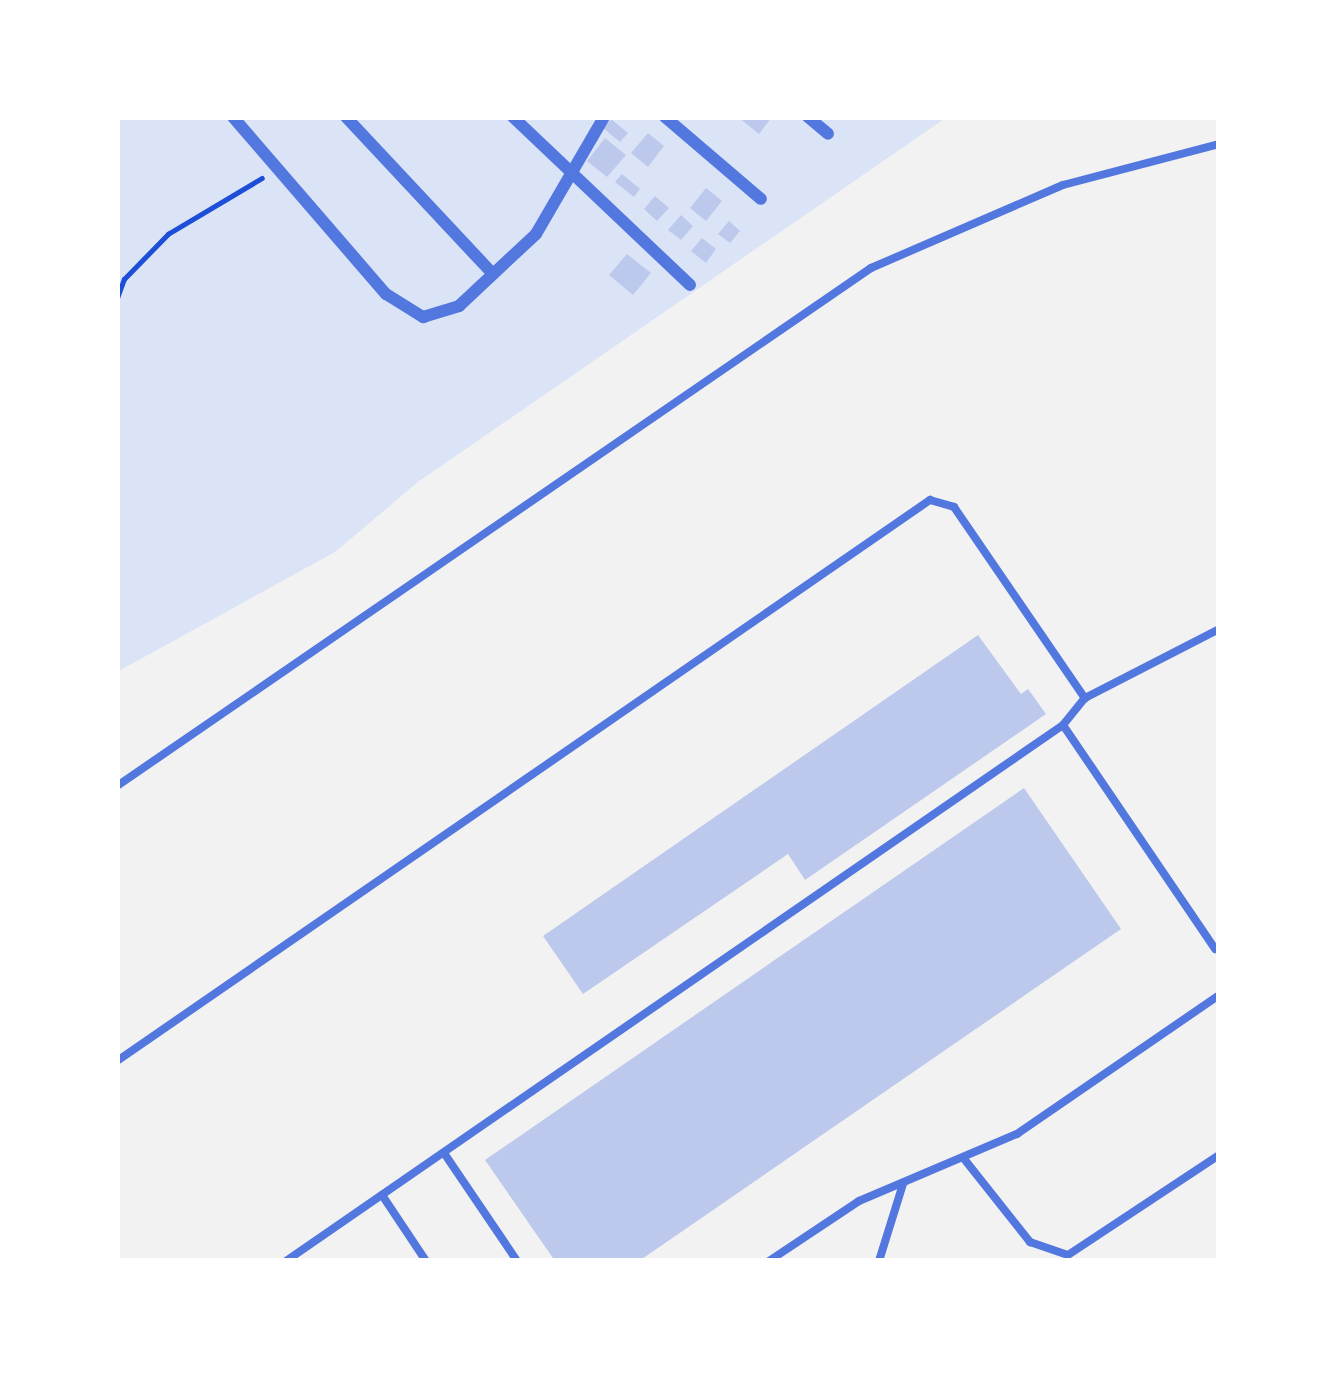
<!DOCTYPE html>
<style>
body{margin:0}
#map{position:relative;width:1336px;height:1378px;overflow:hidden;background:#f2f2f2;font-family:Raleway,sans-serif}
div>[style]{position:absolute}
.green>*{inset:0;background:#dbe4f7}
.building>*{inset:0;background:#bdc9ec}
.path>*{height:4.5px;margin:-2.25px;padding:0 2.25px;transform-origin:2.25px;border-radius:2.25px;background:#1d4ed8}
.service>*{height:8px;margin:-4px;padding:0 4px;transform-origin:4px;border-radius:4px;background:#5277de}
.minor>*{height:12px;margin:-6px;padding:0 6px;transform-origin:6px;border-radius:6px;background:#5277de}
span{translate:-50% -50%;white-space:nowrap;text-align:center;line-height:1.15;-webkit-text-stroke:9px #fff;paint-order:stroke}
.frame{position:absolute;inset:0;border:120px solid #fff;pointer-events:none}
</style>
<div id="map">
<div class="green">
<i style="clip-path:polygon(117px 117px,947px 117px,418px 482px,335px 552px,117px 672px)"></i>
</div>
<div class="building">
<i style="clip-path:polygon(738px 117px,772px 117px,759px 134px)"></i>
<i style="clip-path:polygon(611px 119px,628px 133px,620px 142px,603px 128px)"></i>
<i style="clip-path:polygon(648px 133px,664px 146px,648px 167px,631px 153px)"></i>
<i style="clip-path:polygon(605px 138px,626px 155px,607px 177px,587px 161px)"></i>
<i style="clip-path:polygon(622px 174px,640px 189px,634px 197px,615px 182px)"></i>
<i style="clip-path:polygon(706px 188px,722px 201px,706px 221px,690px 208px)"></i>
<i style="clip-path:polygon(655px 196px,669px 208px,657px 221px,644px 209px)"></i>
<i style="clip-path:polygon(681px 215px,693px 226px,681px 240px,668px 230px)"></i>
<i style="clip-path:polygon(729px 221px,740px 231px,730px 243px,718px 234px)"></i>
<i style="clip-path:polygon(702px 238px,716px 249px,706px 263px,691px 251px)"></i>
<i style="clip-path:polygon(627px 254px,651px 273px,633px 295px,609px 275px)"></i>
<i style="clip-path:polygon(978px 635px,1021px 694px,1028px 689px,1046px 714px,805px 880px,788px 854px,583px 994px,543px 936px)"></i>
<i style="clip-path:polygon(1024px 788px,1121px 929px,639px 1261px,555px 1261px,485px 1160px)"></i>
</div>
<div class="path">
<i style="left:117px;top:298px;width:20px;rotate:-70deg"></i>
<i style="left:124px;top:279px;width:63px;rotate:-45.6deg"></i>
<i style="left:168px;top:234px;width:109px;rotate:-30.8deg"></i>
</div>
<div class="service">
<i style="left:1063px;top:725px;width:271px;rotate:55.8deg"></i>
<i style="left:117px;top:786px;width:915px;rotate:-34.49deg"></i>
<i style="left:871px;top:268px;width:209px;rotate:-23.4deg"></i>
<i style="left:1063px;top:185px;width:161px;rotate:-14.7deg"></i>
<i style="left:117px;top:1061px;width:988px;rotate:-34.61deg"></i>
<i style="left:930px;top:500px;width:25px;rotate:16deg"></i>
<i style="left:954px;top:507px;width:232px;rotate:55.6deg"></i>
<i style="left:444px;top:1153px;width:130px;rotate:55.9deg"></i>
<i style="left:965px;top:1160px;width:105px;rotate:51.6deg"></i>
<i style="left:1030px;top:1242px;width:40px;rotate:18.9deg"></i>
<i style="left:1068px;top:1255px;width:181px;rotate:-33.5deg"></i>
<i style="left:382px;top:1195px;width:79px;rotate:56.3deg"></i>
<i style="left:286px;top:1261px;width:944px;rotate:-34.6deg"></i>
<i style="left:1063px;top:725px;width:35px;rotate:-51deg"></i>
<i style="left:1085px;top:698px;width:151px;rotate:-27.2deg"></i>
<i style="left:769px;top:1261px;width:108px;rotate:-33.7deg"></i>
<i style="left:859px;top:1201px;width:172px;rotate:-23deg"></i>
<i style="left:1017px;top:1134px;width:245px;rotate:-34.5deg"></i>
<i style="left:879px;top:1261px;width:81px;rotate:-72.7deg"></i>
</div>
<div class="minor">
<i style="left:233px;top:117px;width:234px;rotate:49.2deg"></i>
<i style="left:386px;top:294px;width:44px;rotate:31.9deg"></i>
<i style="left:423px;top:317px;width:38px;rotate:-17deg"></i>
<i style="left:459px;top:306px;width:105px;rotate:-43.1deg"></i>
<i style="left:536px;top:234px;width:135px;rotate:-59.8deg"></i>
<i style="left:346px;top:117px;width:215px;rotate:46.9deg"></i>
<i style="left:513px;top:117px;width:244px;rotate:43.5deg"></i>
<i style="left:665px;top:117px;width:126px;rotate:40.5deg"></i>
<i style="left:808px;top:117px;width:26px;rotate:40deg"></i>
</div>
<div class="frame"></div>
</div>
